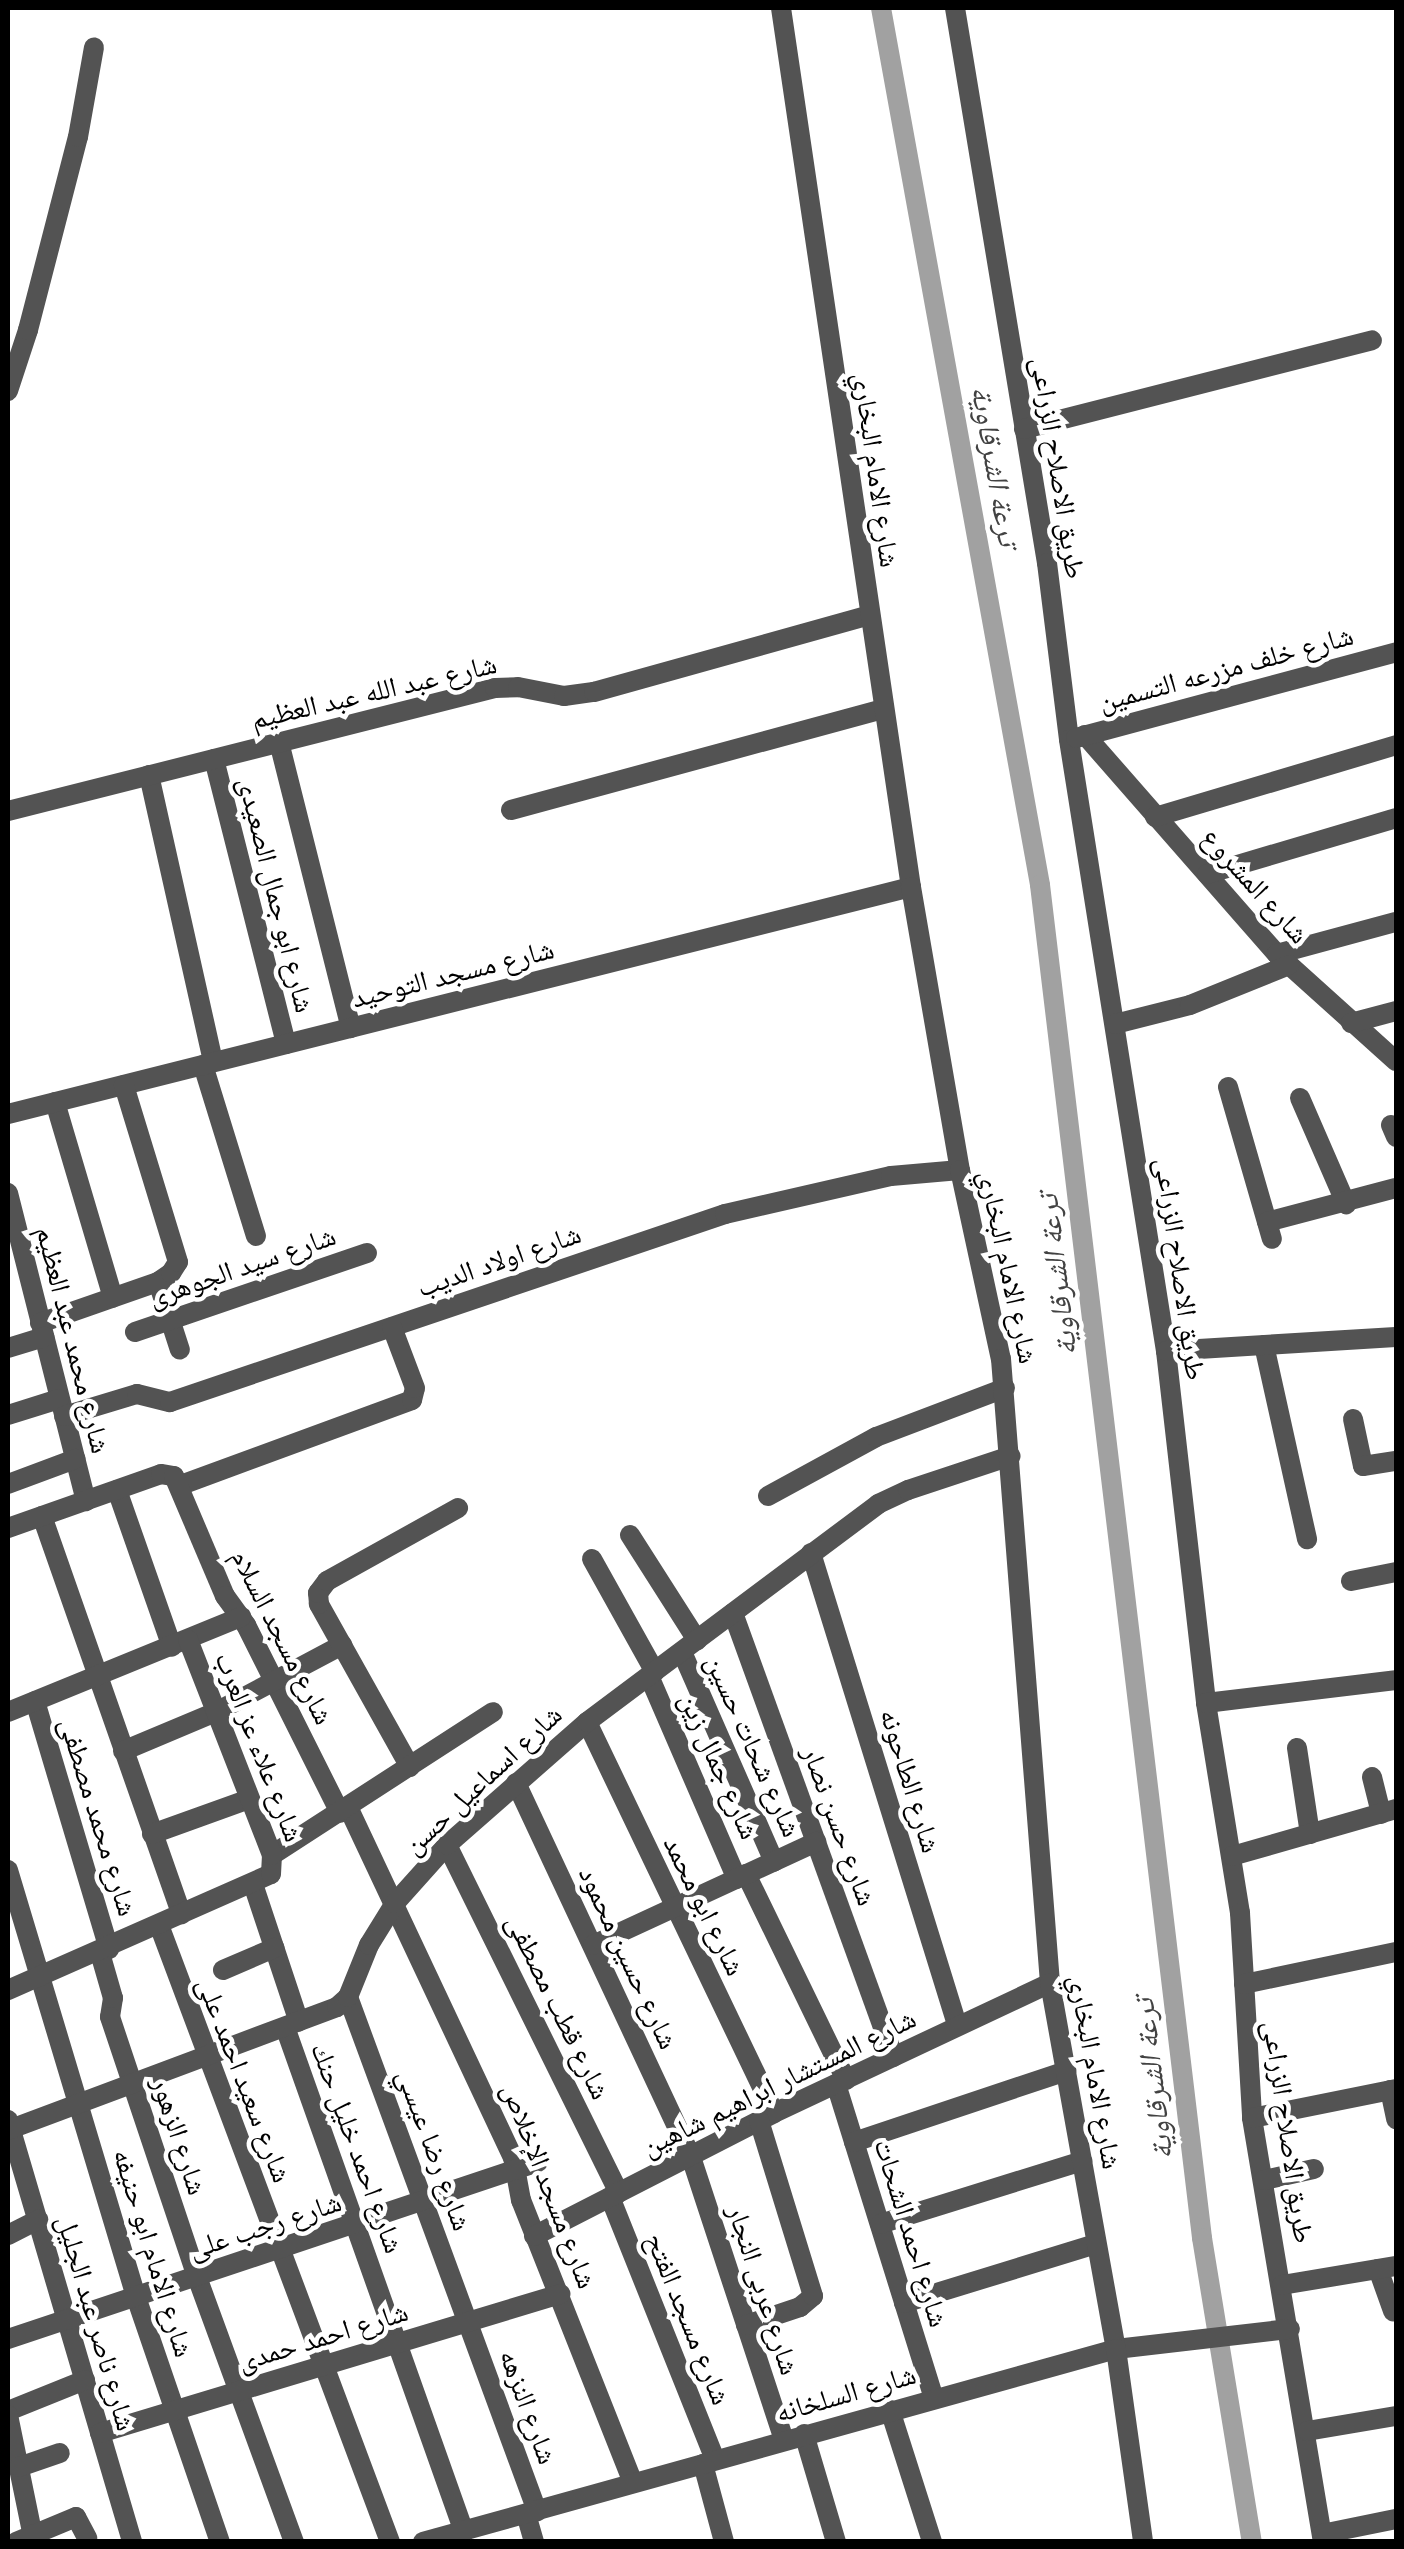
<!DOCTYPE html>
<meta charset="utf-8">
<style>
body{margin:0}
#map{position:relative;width:1404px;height:2549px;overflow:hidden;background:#fff;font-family:Roboto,"Noto Naskh Arabic",sans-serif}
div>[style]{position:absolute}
.canal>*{height:20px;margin:-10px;padding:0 10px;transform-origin:10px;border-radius:10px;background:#a1a1a1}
.minor>*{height:20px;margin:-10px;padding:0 10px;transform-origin:10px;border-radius:10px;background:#535353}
.tertiary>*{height:20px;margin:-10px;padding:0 10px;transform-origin:10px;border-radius:10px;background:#535353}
span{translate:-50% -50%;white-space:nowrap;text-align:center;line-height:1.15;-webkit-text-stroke:9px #fff;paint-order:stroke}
.street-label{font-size:28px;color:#000}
.water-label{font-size:30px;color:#424242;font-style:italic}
.frame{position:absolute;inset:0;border:10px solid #000;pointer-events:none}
</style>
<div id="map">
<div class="canal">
<i style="left:881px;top:8px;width:891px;rotate:79.72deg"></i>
<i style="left:1040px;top:885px;width:1363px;rotate:83.17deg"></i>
<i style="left:1202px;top:2238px;width:308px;rotate:80.7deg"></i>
</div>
<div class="minor">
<i style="left:955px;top:8px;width:563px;rotate:80.59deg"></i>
<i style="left:1047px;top:563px;width:178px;rotate:82.9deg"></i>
<i style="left:1069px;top:740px;width:619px;rotate:80.98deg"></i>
<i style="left:1166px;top:1351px;width:354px;rotate:83.5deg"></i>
<i style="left:1206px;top:1703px;width:213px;rotate:80.8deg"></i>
<i style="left:1240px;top:1913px;width:205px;rotate:86.6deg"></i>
<i style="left:1252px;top:2118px;width:430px;rotate:80.5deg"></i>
<i style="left:8px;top:391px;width:64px;rotate:-71.8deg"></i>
<i style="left:28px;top:330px;width:199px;rotate:-75.5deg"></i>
<i style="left:78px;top:137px;width:91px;rotate:-79.9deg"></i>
<i style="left:1024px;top:429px;width:359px;rotate:-14.3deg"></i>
<i style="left:1085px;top:735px;width:291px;rotate:48.8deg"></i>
<i style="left:1277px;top:954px;width:160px;rotate:42deg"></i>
<i style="left:1076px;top:738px;width:331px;rotate:-15deg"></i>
<i style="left:279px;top:742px;width:295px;rotate:75.9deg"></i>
<i style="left:214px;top:759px;width:294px;rotate:75.8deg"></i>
<i style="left:149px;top:775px;width:294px;rotate:77.4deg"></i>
<i style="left:511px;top:810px;width:385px;rotate:-15.2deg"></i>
<i style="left:8px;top:811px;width:502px;rotate:-14.17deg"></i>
<i style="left:495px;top:688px;width:23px;rotate:-2deg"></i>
<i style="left:518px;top:687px;width:47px;rotate:11.1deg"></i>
<i style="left:564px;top:696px;width:30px;rotate:-8deg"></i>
<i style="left:594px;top:692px;width:286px;rotate:-15.6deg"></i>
<i style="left:1155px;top:817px;width:252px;rotate:-16.6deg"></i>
<i style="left:1207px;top:874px;width:197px;rotate:-16.5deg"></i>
<i style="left:1277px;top:954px;width:123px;rotate:-15.1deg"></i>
<i style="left:1351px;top:1023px;width:47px;rotate:-14.9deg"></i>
<i style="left:1115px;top:1024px;width:77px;rotate:-14.2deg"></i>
<i style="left:1190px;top:1005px;width:107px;rotate:-22deg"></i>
<i style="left:203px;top:1065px;width:179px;rotate:72.8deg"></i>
<i style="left:1228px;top:1087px;width:158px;rotate:73.9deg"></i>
<i style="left:1300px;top:1098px;width:116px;rotate:66.5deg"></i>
<i style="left:55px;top:1102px;width:204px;rotate:73.5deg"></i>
<i style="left:8px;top:1114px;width:931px;rotate:-14.11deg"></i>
<i style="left:1391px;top:1125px;width:13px;rotate:67deg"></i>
<i style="left:8px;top:1193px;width:318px;rotate:75.8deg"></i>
<i style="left:1267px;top:1222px;width:133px;rotate:-14.8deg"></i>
<i style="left:158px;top:1282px;width:71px;rotate:72.1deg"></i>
<i style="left:40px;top:1323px;width:125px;rotate:-19.2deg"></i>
<i style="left:158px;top:1282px;width:16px;rotate:-35deg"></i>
<i style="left:171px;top:1273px;width:13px;rotate:-58deg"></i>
<i style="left:178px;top:1262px;width:185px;rotate:-107deg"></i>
<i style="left:135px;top:1332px;width:245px;rotate:-18.8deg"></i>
<i style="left:1264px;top:1345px;width:199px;rotate:77.5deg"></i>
<i style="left:8px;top:1348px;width:38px;rotate:-17deg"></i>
<i style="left:1166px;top:1351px;width:230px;rotate:-3.5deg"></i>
<i style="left:8px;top:1415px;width:53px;rotate:-17.4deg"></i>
<i style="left:64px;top:1416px;width:76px;rotate:-16.8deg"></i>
<i style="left:137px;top:1394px;width:34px;rotate:14deg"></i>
<i style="left:170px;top:1402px;width:586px;rotate:-18.71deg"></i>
<i style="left:725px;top:1214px;width:170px;rotate:-12.9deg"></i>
<i style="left:891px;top:1176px;width:69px;rotate:-5deg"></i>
<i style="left:1353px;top:1419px;width:48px;rotate:78deg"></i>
<i style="left:1363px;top:1466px;width:33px;rotate:-9deg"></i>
<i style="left:8px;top:1484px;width:72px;rotate:-20.5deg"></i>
<i style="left:181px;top:1485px;width:246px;rotate:-20.2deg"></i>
<i style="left:412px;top:1400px;width:12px;rotate:-76deg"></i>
<i style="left:415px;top:1388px;width:65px;rotate:-110.7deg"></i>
<i style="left:117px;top:1490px;width:166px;rotate:70.7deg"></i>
<i style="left:768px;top:1496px;width:123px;rotate:-28.6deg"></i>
<i style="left:876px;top:1437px;width:138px;rotate:-20.8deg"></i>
<i style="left:42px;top:1516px;width:422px;rotate:70.7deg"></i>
<i style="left:8px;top:1528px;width:162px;rotate:-19.4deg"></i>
<i style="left:161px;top:1474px;width:13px;rotate:9deg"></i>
<i style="left:174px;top:1476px;width:130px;rotate:67deg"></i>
<i style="left:225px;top:1596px;width:36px;rotate:54deg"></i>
<i style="left:246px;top:1625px;width:210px;rotate:63.4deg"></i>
<i style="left:630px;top:1535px;width:125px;rotate:57.5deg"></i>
<i style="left:811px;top:1553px;width:494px;rotate:72.8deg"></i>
<i style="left:592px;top:1559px;width:129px;rotate:60.9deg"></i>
<i style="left:1351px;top:1581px;width:46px;rotate:-11.3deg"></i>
<i style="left:733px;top:1613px;width:472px;rotate:70.1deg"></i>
<i style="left:682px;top:1652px;width:229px;rotate:66.3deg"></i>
<i style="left:649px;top:1676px;width:221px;rotate:66.6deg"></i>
<i style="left:35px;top:1701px;width:259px;rotate:73.4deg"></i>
<i style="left:1206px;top:1703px;width:191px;rotate:-6.9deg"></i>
<i style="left:8px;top:1712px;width:252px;rotate:-22.2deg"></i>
<i style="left:587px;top:1722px;width:433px;rotate:64.4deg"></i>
<i style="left:1297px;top:1748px;width:87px;rotate:81.4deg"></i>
<i style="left:123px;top:1751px;width:101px;rotate:-22.8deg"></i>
<i style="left:216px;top:1712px;width:143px;rotate:-28deg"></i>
<i style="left:410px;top:1767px;width:187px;rotate:-119.2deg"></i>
<i style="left:319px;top:1604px;width:11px;rotate:-95deg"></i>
<i style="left:318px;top:1593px;width:15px;rotate:-53deg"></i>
<i style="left:327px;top:1581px;width:150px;rotate:-29.1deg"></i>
<i style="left:1372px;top:1777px;width:38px;rotate:76deg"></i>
<i style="left:516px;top:1783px;width:413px;rotate:64.9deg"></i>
<i style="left:691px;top:2157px;width:298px;rotate:71.8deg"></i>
<i style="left:348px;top:1807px;width:387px;rotate:64.8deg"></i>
<i style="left:513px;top:2157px;width:44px;rotate:79.5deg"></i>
<i style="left:521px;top:2200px;width:304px;rotate:68.4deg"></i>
<i style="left:152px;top:1834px;width:103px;rotate:-19.8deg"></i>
<i style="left:447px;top:1845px;width:388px;rotate:63.7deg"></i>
<i style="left:272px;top:1855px;width:263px;rotate:-32.9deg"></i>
<i style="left:1232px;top:1856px;width:171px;rotate:-16deg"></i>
<i style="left:8px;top:1870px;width:446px;rotate:73.3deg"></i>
<i style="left:136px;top:2297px;width:259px;rotate:71.1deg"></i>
<i style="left:746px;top:1874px;width:229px;rotate:64.1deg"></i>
<i style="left:253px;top:1884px;width:145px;rotate:71.6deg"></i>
<i style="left:159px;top:1925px;width:659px;rotate:69.47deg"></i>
<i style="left:593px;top:1945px;width:246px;rotate:-24.8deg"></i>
<i style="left:100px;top:1953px;width:47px;rotate:73.9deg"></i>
<i style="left:113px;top:1998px;width:19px;rotate:99deg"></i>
<i style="left:110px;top:2017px;width:274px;rotate:71.5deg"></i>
<i style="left:197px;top:2277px;width:282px;rotate:69.9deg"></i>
<i style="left:223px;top:1970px;width:56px;rotate:-23.3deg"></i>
<i style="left:1244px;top:1984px;width:155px;rotate:-11.9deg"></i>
<i style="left:8px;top:1990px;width:287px;rotate:-23.8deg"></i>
<i style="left:271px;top:1874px;width:19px;rotate:-87deg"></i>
<i style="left:272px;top:1855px;width:231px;rotate:-111.3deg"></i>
<i style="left:348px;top:1997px;width:548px;rotate:69.81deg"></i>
<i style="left:285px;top:2027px;width:536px;rotate:70.48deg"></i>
<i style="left:836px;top:2084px;width:329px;rotate:72.7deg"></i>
<i style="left:1390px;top:2090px;width:30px;rotate:78deg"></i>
<i style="left:1252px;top:2118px;width:147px;rotate:-11.4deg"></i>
<i style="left:8px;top:2120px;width:440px;rotate:73.6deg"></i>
<i style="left:8px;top:2130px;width:351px;rotate:-20.5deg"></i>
<i style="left:337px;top:2007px;width:15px;rotate:-42deg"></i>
<i style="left:348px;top:1997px;width:56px;rotate:-68deg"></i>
<i style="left:369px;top:1945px;width:49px;rotate:-58.2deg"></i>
<i style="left:395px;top:1903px;width:78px;rotate:-48.1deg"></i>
<i style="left:447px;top:1845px;width:186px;rotate:-41.3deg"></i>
<i style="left:587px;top:1722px;width:364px;rotate:-36.8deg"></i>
<i style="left:878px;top:1504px;width:33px;rotate:-25deg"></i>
<i style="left:908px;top:1490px;width:108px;rotate:-18.3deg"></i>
<i style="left:854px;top:2142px;width:224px;rotate:-18.5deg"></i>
<i style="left:1264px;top:2180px;width:51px;rotate:-12.4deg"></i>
<i style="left:610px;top:2197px;width:283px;rotate:68.2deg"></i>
<i style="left:880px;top:2224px;width:212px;rotate:-17.3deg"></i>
<i style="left:8px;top:2235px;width:34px;rotate:-27deg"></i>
<i style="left:534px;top:2236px;width:270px;rotate:-27.1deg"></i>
<i style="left:774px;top:2113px;width:305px;rotate:-25.2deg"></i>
<i style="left:1378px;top:2269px;width:45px;rotate:70.3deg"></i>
<i style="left:1282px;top:2285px;width:116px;rotate:-9.5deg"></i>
<i style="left:904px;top:2303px;width:201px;rotate:-17.1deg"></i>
<i style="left:746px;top:2325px;width:57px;rotate:-18.4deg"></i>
<i style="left:800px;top:2307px;width:17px;rotate:-40deg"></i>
<i style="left:813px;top:2296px;width:183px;rotate:-107.1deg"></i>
<i style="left:8px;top:2339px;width:559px;rotate:-18.47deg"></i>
<i style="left:890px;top:2410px;width:139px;rotate:72.3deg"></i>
<i style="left:8px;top:2411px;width:83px;rotate:-21.9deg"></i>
<i style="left:8px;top:2415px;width:130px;rotate:78.4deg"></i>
<i style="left:1307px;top:2431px;width:90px;rotate:-9.6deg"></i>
<i style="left:100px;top:2433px;width:481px;rotate:-16.8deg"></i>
<i style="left:804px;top:2434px;width:113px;rotate:73.5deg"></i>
<i style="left:703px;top:2464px;width:81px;rotate:74.9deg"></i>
<i style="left:19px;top:2467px;width:43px;rotate:-18.9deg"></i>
<i style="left:526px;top:2514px;width:29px;rotate:74deg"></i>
<i style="left:1322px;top:2534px;width:76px;rotate:-11.5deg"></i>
<i style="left:16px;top:2542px;width:65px;rotate:-22.6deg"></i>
<i style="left:76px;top:2517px;width:24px;rotate:62deg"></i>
<i style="left:423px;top:2542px;width:719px;rotate:-15.56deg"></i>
<i style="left:1116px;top:2349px;width:175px;rotate:-6.6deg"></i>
</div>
<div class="tertiary">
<i style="left:781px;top:8px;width:889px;rotate:81.59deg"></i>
<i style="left:911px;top:887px;width:287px;rotate:80.2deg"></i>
<i style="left:960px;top:1170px;width:193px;rotate:77.8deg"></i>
<i style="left:1001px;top:1359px;width:626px;rotate:85.51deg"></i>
<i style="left:1050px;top:1983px;width:372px;rotate:79.8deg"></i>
<i style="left:1116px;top:2349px;width:195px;rotate:82deg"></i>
</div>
<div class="street-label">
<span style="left:1058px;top:468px;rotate:81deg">طريق الاصلاح الزراعى</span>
<span style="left:876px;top:470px;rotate:82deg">شارع الامام البخاري</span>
<span style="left:1226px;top:669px;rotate:-15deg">شارع خلف مزرعه التسمين</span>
<span style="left:374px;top:692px;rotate:-13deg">شارع عبد الله عبد العظيم</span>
<span style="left:1255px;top:886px;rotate:48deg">شارع المشروع</span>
<span style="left:276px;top:895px;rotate:76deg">شارع ابو جمال الصعيدى</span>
<span style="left:453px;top:974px;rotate:-14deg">شارع مسجد التوحيد</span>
<span style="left:499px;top:1261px;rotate:-19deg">شارع اولاد الديب</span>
<span style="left:242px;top:1267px;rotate:-19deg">شارع سيد الجوهرى</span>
<span style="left:1008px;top:1267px;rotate:78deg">شارع الامام البخاري</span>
<span style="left:1180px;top:1269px;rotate:82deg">طريق الاصلاح الزراعى</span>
<span style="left:73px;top:1340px;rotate:76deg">شارع محمد عبد العظيم</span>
<span style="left:282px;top:1637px;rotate:63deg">شارع مسجد السلام</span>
<span style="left:753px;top:1746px;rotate:66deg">شارع شحات حسين</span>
<span style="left:259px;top:1747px;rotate:69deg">شارع علاء عز العرب</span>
<span style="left:719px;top:1766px;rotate:66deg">شارع جمال زين</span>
<span style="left:483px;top:1780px;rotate:-43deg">شارع اسماعيل حسن</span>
<span style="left:910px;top:1781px;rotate:73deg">شارع الطاحونه</span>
<span style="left:98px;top:1817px;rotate:73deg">شارع محمد مصطفى</span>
<span style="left:839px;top:1826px;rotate:70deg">شارع حسن نصار</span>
<span style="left:704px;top:1906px;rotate:64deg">شارع ابو محمد</span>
<span style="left:628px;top:1958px;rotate:65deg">شارع حسين محمود</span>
<span style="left:558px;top:2007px;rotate:64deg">شارع قطب مصطفى</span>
<span style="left:1095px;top:2072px;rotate:80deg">شارع الامام البخاري</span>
<span style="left:244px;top:2080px;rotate:69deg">شارع سعيد احمد على</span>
<span style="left:779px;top:2083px;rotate:-26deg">شارع المستشار ابراهيم شاهين</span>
<span style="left:1288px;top:2132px;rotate:82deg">طريق الاصلاح الزراعى</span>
<span style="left:179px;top:2136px;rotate:72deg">شارع الزهور</span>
<span style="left:357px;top:2148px;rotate:70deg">شارع احمد خليل حنك</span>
<span style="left:434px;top:2150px;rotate:70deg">شارع رضا عيسي</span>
<span style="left:549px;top:2186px;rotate:69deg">شارع مسجد الإخلاص</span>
<span style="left:265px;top:2226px;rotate:-18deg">شارع رجب على</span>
<span style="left:911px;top:2233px;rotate:73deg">شارع احمد الشحات</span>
<span style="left:153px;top:2253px;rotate:73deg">شارع الامام ابو حنيفه</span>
<span style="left:763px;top:2290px;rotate:72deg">شارع عربى النجار</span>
<span style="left:688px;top:2319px;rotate:68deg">شارع مسجد الفتح</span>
<span style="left:96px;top:2323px;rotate:74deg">شارع ناصر عبد الجليل</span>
<span style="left:323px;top:2337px;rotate:-17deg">شارع احمد حمدى</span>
<span style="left:846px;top:2394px;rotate:-16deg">شارع السلخانه</span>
<span style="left:528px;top:2407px;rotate:70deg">شارع النزهه</span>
</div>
<div class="water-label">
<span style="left:995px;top:466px;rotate:80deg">ترعة الشرقاوية</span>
<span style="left:1057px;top:1275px;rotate:-97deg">ترعة الشرقاوية</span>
<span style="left:1153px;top:2079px;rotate:-97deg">ترعة الشرقاوية</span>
</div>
<div class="frame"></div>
</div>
